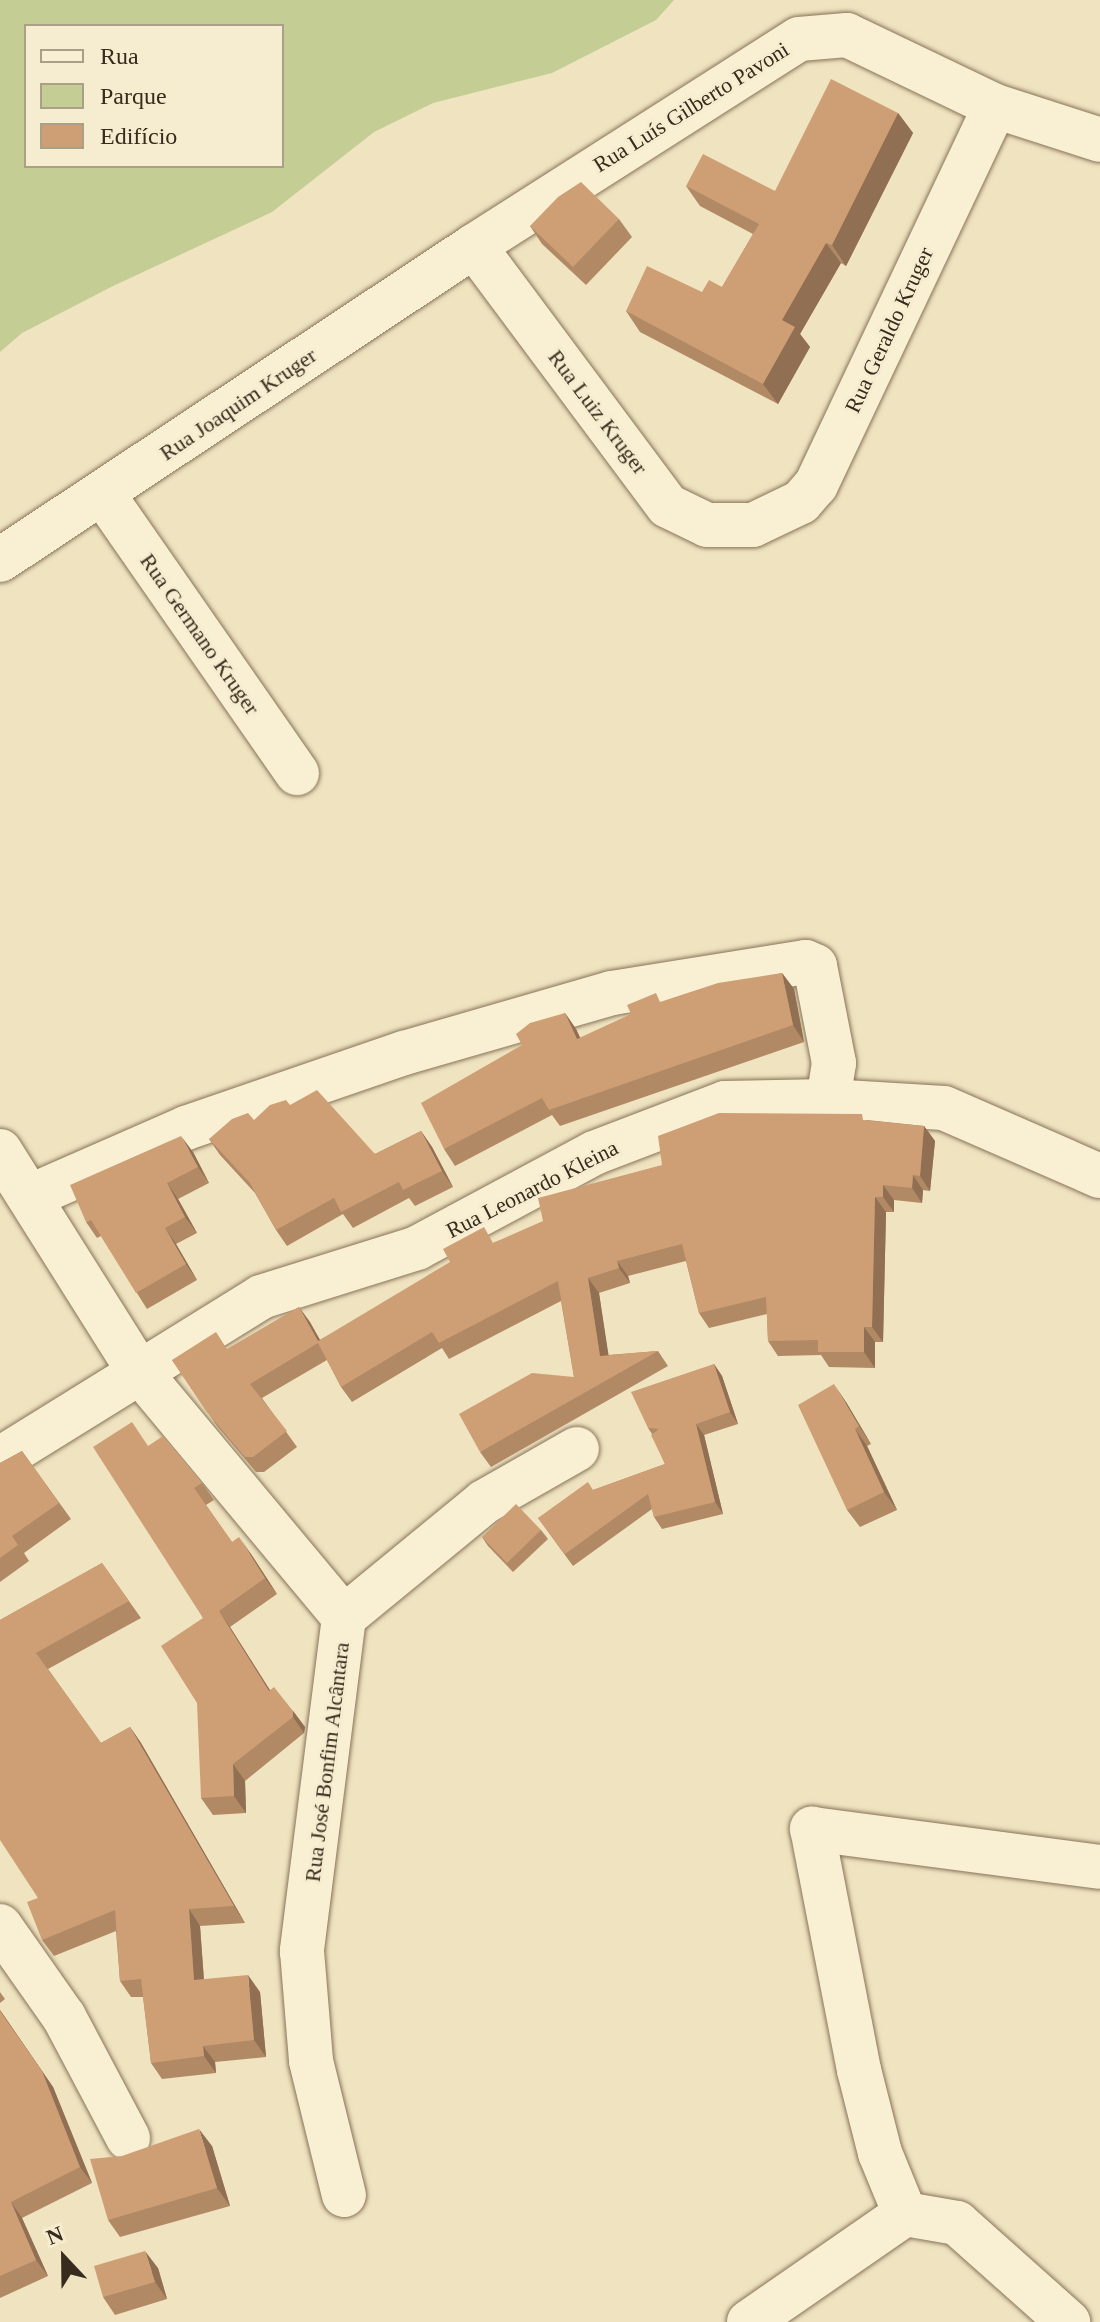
<!DOCTYPE html>
<meta charset="utf-8">
<style>
body{margin:0}
#map{position:relative;width:1100px;height:2322px;overflow:hidden;background:#efe3c0;font-family:Georgia,serif}
div>[style]{position:absolute}
.green>*{inset:0;background:#c3cd94}
.roads{filter:drop-shadow(0 0 2px #887458) drop-shadow(0 0 2px #887458)}
.minor>*{height:44px;margin:-22px;padding:0 22px;transform-origin:22px;border-radius:22px;background:#f9f0d4}
.wall>*{inset:0;background:#b18965}
.shaded-wall>*{inset:0;background:#906f52}
.building>*{inset:0;background:#ce9f75}
span{translate:-50% -50%;white-space:nowrap;text-align:center;line-height:1.15;-webkit-text-stroke:6px #f6edd0;paint-order:stroke}
.street-label{font-size:22px;color:#372b1d}
.legend{position:absolute;left:24px;top:24px;width:260px;height:144px;box-sizing:border-box;background:#f6edd0;border:2px solid #aa9f88;margin:0;padding:10px 14px;list-style:none;font-size:24px;color:#372b1d}
.legend li{display:flex;align-items:center;gap:16px;height:40px}
.legend b{width:40px;border:2px solid #aa9f88}
.north{position:absolute;left:24px;top:2218px;width:80px;height:80px;-webkit-text-stroke:6px #f6edd0;paint-order:stroke;rotate:338deg;font-size:22px;font-weight:700;line-height:32px;text-align:center;color:#372b1d}
.north::after{content:'';display:block;margin:auto;width:28px;height:36px;background:#372b1d;clip-path:polygon(50% 0,100% 100%,50% 72%,0 100%)}
</style>
<div id="map">
<div class="green">
<i style="clip-path:polygon(evenodd,0 0,674px 0,656px 20px,552px 73px,433px 103px,374px 132px,272px 212px,113px 286px,22px 333px,0 352px,0 0,26px 26px,282px 26px,282px 166px,26px 166px,26px 26px)"></i>
</div>
<div class="roads">
<div class="minor">
<i style="left:474px;top:246px;width:324px;rotate:53.3deg"></i>
<i style="left:668px;top:506px;width:43px;rotate:26deg"></i>
<i style="left:707px;top:525px;width:46px"></i>
<i style="left:753px;top:525px;width:53px;rotate:-25.6deg"></i>
<i style="left:801px;top:502px;width:23px;rotate:-49deg"></i>
<i style="left:816px;top:485px;width:419px;rotate:-64.7deg"></i>
<i style="left:103px;top:494px;width:340px;rotate:55.2deg"></i>
<i style="left:0;top:560px;width:569px;rotate:-33.52deg"></i>
<i style="left:474px;top:246px;width:385px;rotate:-32.5deg"></i>
<i style="left:799px;top:39px;width:48px;rotate:-4.8deg"></i>
<i style="left:847px;top:35px;width:164px;rotate:25.6deg"></i>
<i style="left:995px;top:106px;width:110px;rotate:17.9deg"></i>
<i style="left:0;top:1151px;width:259px;rotate:57.8deg"></i>
<i style="left:138px;top:1370px;width:322px;rotate:50.2deg"></i>
<i style="left:344px;top:1617px;width:337px;rotate:97.2deg"></i>
<i style="left:302px;top:1951px;width:110px;rotate:85.3deg"></i>
<i style="left:311px;top:2061px;width:138px;rotate:76.2deg"></i>
<i style="left:31px;top:1196px;width:169px;rotate:-23.7deg"></i>
<i style="left:186px;top:1128px;width:231px;rotate:-19deg"></i>
<i style="left:404px;top:1053px;width:216px;rotate:-16.1deg"></i>
<i style="left:612px;top:993px;width:196px;rotate:-9.1deg"></i>
<i style="left:806px;top:962px;width:10px;rotate:24deg"></i>
<i style="left:815px;top:966px;width:99px;rotate:78.9deg"></i>
<i style="left:834px;top:1063px;width:38px;rotate:99deg"></i>
<i style="left:0;top:1459px;width:307px;rotate:-31.8deg"></i>
<i style="left:261px;top:1297px;width:164px;rotate:-17.4deg"></i>
<i style="left:417px;top:1248px;width:201px;rotate:-28.2deg"></i>
<i style="left:594px;top:1153px;width:140px;rotate:-20.9deg"></i>
<i style="left:725px;top:1103px;width:103px;rotate:-1.1deg"></i>
<i style="left:828px;top:1101px;width:116px;rotate:3.5deg"></i>
<i style="left:944px;top:1108px;width:170px;rotate:23.6deg"></i>
<i style="left:344px;top:1617px;width:181px;rotate:-39.4deg"></i>
<i style="left:484px;top:1502px;width:107px;rotate:-29.7deg"></i>
<i style="left:0;top:1926px;width:111px;rotate:54.9deg"></i>
<i style="left:64px;top:2017px;width:137px;rotate:62.1deg"></i>
<i style="left:905px;top:2214px;width:66px;rotate:-112.3deg"></i>
<i style="left:880px;top:2153px;width:86px;rotate:-104.2deg"></i>
<i style="left:859px;top:2070px;width:246px;rotate:-101deg"></i>
<i style="left:812px;top:1829px;width:290px;rotate:7.5deg"></i>
<i style="left:749px;top:2322px;width:190px;rotate:-34.7deg"></i>
<i style="left:905px;top:2214px;width:53px;rotate:9.8deg"></i>
<i style="left:957px;top:2223px;width:149px;rotate:41.7deg"></i>
</div>
</div>
<div class="wall">
<i style="clip-path:polygon(898px 113px,913px 133px,846px 266px,841px 263px,800px 334px,810px 347px,778px 404px,640px 332px,626px 311px,722px 287px,753px 234px,700px 206px,686px 186px,775px 191px)"></i>
<i style="clip-path:polygon(619px 219px,632px 237px,586px 285px,542px 244px,530px 226px)"></i>
<i style="clip-path:polygon(782px 973px,794px 989px,804px 1042px,560px 1126px,552px 1115px,455px 1166px,444px 1149px,522px 1045px,565px 1013px,576px 1029px,580px 1038px,662px 1002px)"></i>
<i style="clip-path:polygon(290px 1105px,375px 1154px,421px 1131px,432px 1147px,453px 1187px,415px 1206px,409px 1198px,353px 1228px,343px 1214px,287px 1246px,276px 1230px,255px 1193px,220px 1155px,209px 1139px)"></i>
<i style="clip-path:polygon(867px 1120px,924px 1126px,935px 1141px,930px 1191px,923px 1190px,922px 1203px,894px 1200px,894px 1212px,886px 1212px,883px 1342px,875px 1342px,875px 1368px,829px 1367px,821px 1355px,778px 1356px,768px 1341px,767px 1314px,709px 1328px,699px 1313px,686px 1261px,628px 1276px,630px 1283px,599px 1293px,608px 1355px,658px 1351px,668px 1366px,491px 1467px,480px 1452px,574px 1377px,561px 1301px,449px 1359px,442px 1348px,352px 1402px,341px 1387px,327px 1360px,262px 1398px,297px 1447px,264px 1472px,256px 1472px,217px 1426px,172px 1360px,228px 1349px,299px 1307px,320px 1340px,495px 1242px)"></i>
<i style="clip-path:polygon(193px 1152px,209px 1183px,178px 1199px,197px 1233px,176px 1244px,197px 1280px,147px 1309px,101px 1236px,97px 1238px,86px 1222px)"></i>
<i style="clip-path:polygon(714px 1364px,722px 1376px,738px 1424px,704px 1435px,723px 1514px,662px 1529px,654px 1517px,652px 1509px,573px 1566px,538px 1518px,593px 1490px,665px 1464px,652px 1434px,648px 1428px)"></i>
<i style="clip-path:polygon(846px 1402px,871px 1444px,867px 1446px,897px 1510px,860px 1527px,847px 1510px)"></i>
<i style="clip-path:polygon(148px 1446px,202px 1483px,214px 1500px,206px 1505px,232px 1542px,251px 1554px,277px 1594px,230px 1627px,270px 1690px,293px 1711px,305px 1727px,304px 1733px,245px 1781px,246px 1813px,213px 1815px,201px 1798px,203px 1618px)"></i>
<i style="clip-path:polygon(22px 1451px,71px 1519px,24px 1553px,29px 1561px,0 1582px,0 1463px)"></i>
<i style="clip-path:polygon(541px 1530px,548px 1539px,513px 1572px,488px 1546px,482px 1537px)"></i>
<i style="clip-path:polygon(102px 1563px,141px 1618px,48px 1669px,101px 1743px,130px 1727px,141px 1743px,245px 1923px,200px 1926px,204px 1979px,260px 1992px,266px 2057px,215px 2062px,216px 2073px,162px 2079px,151px 2063px,143px 1997px,131px 1997px,120px 1981px,116px 1931px,54px 1956px,42px 1940px,38px 1898px,0 1620px)"></i>
<i style="clip-path:polygon(0 1992px,5px 1999px,0 2003px)"></i>
<i style="clip-path:polygon(0 2010px,53px 2087px,92px 2183px,22px 2218px,48px 2276px,0 2298px)"></i>
<i style="clip-path:polygon(212px 2146px,230px 2206px,120px 2237px,108px 2220px)"></i>
<i style="clip-path:polygon(158px 2268px,167px 2299px,115px 2315px,103px 2297px)"></i>
</div>
<div class="shaded-wall">
<i style="clip-path:polygon(898px 113px,913px 133px,846px 266px,832px 245px)"></i>
<i style="clip-path:polygon(826px 243px,841px 263px,800px 334px,810px 347px,778px 404px,763px 384px,782px 320px)"></i>
<i style="clip-path:polygon(782px 973px,794px 989px,804px 1042px,793px 1025px)"></i>
<i style="clip-path:polygon(565px 1013px,576px 1029px,589px 1056px,577px 1039px)"></i>
<i style="clip-path:polygon(924px 1126px,935px 1141px,930px 1191px,920px 1176px)"></i>
<i style="clip-path:polygon(421px 1131px,432px 1147px,453px 1187px,442px 1171px)"></i>
<i style="clip-path:polygon(181px 1136px,193px 1152px,209px 1183px,198px 1167px)"></i>
<i style="clip-path:polygon(913px 1175px,923px 1190px,922px 1203px,912px 1188px)"></i>
<i style="clip-path:polygon(167px 1183px,178px 1199px,197px 1233px,185px 1217px)"></i>
<i style="clip-path:polygon(883px 1185px,894px 1200px,894px 1212px,883px 1197px)"></i>
<i style="clip-path:polygon(875px 1197px,886px 1212px,883px 1342px,872px 1327px)"></i>
<i style="clip-path:polygon(165px 1228px,176px 1244px,197px 1280px,186px 1264px)"></i>
<i style="clip-path:polygon(617px 1261px,628px 1276px,630px 1283px,619px 1268px)"></i>
<i style="clip-path:polygon(588px 1278px,599px 1293px,611px 1371px,600px 1356px)"></i>
<i style="clip-path:polygon(299px 1307px,310px 1322px,329px 1356px,318px 1341px)"></i>
<i style="clip-path:polygon(864px 1327px,875px 1342px,875px 1368px,864px 1352px)"></i>
<i style="clip-path:polygon(714px 1364px,722px 1376px,738px 1424px,730px 1412px)"></i>
<i style="clip-path:polygon(834px 1384px,846px 1402px,871px 1444px,859px 1426px)"></i>
<i style="clip-path:polygon(696px 1424px,704px 1435px,723px 1514px,715px 1502px)"></i>
<i style="clip-path:polygon(855px 1429px,867px 1446px,897px 1510px,884px 1492px)"></i>
<i style="clip-path:polygon(239px 1537px,251px 1554px,277px 1594px,265px 1578px)"></i>
<i style="clip-path:polygon(219px 1611px,230px 1627px,281px 1708px,269px 1691px)"></i>
<i style="clip-path:polygon(293px 1711px,305px 1727px,304px 1733px,293px 1717px)"></i>
<i style="clip-path:polygon(130px 1727px,141px 1743px,245px 1923px,234px 1906px)"></i>
<i style="clip-path:polygon(233px 1764px,245px 1781px,246px 1813px,234px 1796px)"></i>
<i style="clip-path:polygon(189px 1909px,200px 1926px,205px 1997px,194px 1980px)"></i>
<i style="clip-path:polygon(248px 1975px,260px 1992px,266px 2057px,254px 2040px)"></i>
<i style="clip-path:polygon(0 2010px,53px 2087px,92px 2183px,80px 2167px)"></i>
<i style="clip-path:polygon(203px 2046px,215px 2062px,216px 2073px,204px 2056px)"></i>
<i style="clip-path:polygon(199px 2129px,212px 2146px,230px 2206px,217px 2188px)"></i>
<i style="clip-path:polygon(11px 2202px,22px 2218px,48px 2276px,36px 2260px)"></i>
<i style="clip-path:polygon(145px 2251px,158px 2268px,167px 2299px,155px 2282px)"></i>
</div>
<div class="building">
<i style="clip-path:polygon(831px 79px,898px 113px,832px 245px,826px 243px,782px 320px,795px 327px,763px 384px,626px 311px,647px 266px,702px 292px,709px 280px,722px 287px,759px 224px,686px 186px,703px 154px,775px 191px)"></i>
<i style="clip-path:polygon(581px 182px,619px 219px,573px 267px,530px 226px,558px 197px)"></i>
<i style="clip-path:polygon(782px 973px,793px 1025px,549px 1110px,542px 1098px,444px 1149px,421px 1103px,522px 1045px,516px 1034px,530px 1023px,565px 1013px,577px 1039px,631px 1014px,627px 1005px,656px 993px,660px 1002px,718px 983px)"></i>
<i style="clip-path:polygon(317px 1090px,375px 1154px,421px 1131px,442px 1171px,403px 1190px,399px 1182px,341px 1212px,334px 1198px,276px 1230px,250px 1183px,209px 1139px,232px 1119px,248px 1113px,254px 1120px,270px 1105px,286px 1100px,290px 1105px)"></i>
<i style="clip-path:polygon(719px 1113px,862px 1114px,863px 1120px,924px 1126px,920px 1176px,913px 1175px,912px 1188px,883px 1185px,883px 1197px,875px 1197px,872px 1327px,864px 1327px,864px 1352px,818px 1352px,818px 1340px,768px 1341px,766px 1297px,699px 1313px,682px 1244px,617px 1261px,619px 1268px,588px 1278px,600px 1356px,658px 1351px,480px 1452px,459px 1414px,532px 1373px,574px 1377px,558px 1281px,439px 1343px,432px 1332px,341px 1387px,318px 1343px,250px 1384px,287px 1431px,253px 1457px,245px 1457px,206px 1411px,172px 1360px,216px 1332px,227px 1349px,299px 1307px,318px 1341px,450px 1262px,443px 1249px,484px 1227px,493px 1243px,543px 1221px,538px 1198px,662px 1165px,658px 1136px)"></i>
<i style="clip-path:polygon(181px 1136px,198px 1167px,167px 1183px,185px 1217px,165px 1228px,186px 1264px,136px 1293px,91px 1220px,86px 1222px,70px 1185px)"></i>
<i style="clip-path:polygon(714px 1364px,730px 1412px,696px 1424px,715px 1502px,654px 1517px,648px 1494px,565px 1554px,538px 1518px,588px 1482px,593px 1490px,665px 1464px,651px 1435px,659px 1429px,648px 1428px,631px 1392px)"></i>
<i style="clip-path:polygon(834px 1384px,859px 1426px,855px 1429px,884px 1492px,847px 1510px,798px 1405px)"></i>
<i style="clip-path:polygon(132px 1422px,148px 1446px,163px 1436px,202px 1483px,194px 1488px,232px 1542px,239px 1537px,265px 1578px,219px 1611px,269px 1691px,274px 1687px,293px 1711px,293px 1717px,233px 1764px,234px 1796px,201px 1798px,197px 1703px,161px 1646px,203px 1618px,93px 1447px)"></i>
<i style="clip-path:polygon(22px 1451px,59px 1503px,12px 1536px,18px 1545px,0 1558px,0 1463px)"></i>
<i style="clip-path:polygon(516px 1504px,541px 1530px,507px 1563px,482px 1537px)"></i>
<i style="clip-path:polygon(102px 1563px,129px 1601px,36px 1653px,101px 1743px,130px 1727px,234px 1906px,189px 1909px,194px 1980px,248px 1975px,254px 2040px,203px 2046px,204px 2056px,151px 2063px,141px 1979px,120px 1981px,115px 1910px,42px 1940px,27px 1902px,38px 1898px,0 1840px,0 1620px)"></i>
<i style="clip-path:polygon(0 2011px,42px 2071px,80px 2167px,11px 2202px,36px 2260px,0 2276px)"></i>
<i style="clip-path:polygon(199px 2129px,217px 2188px,108px 2220px,90px 2159px,122px 2156px)"></i>
<i style="clip-path:polygon(145px 2251px,155px 2282px,103px 2297px,94px 2266px)"></i>
</div>
<div class="street-label">
<span style="left:691px;top:107px;rotate:-32deg">Rua Luís Gilberto Pavoni</span>
<span style="left:889px;top:330px;rotate:-65deg">Rua Geraldo Kruger</span>
<span style="left:238px;top:404px;rotate:-34deg">Rua Joaquim Kruger</span>
<span style="left:598px;top:412px;rotate:53deg">Rua Luiz Kruger</span>
<span style="left:200px;top:634px;rotate:55deg">Rua Germano Kruger</span>
<span style="left:532px;top:1189px;rotate:-27deg">Rua Leonardo Kleina</span>
<span style="left:327px;top:1762px;rotate:-83deg">Rua José Bonfim Alcântara</span>
</div>
<ul class="legend">
<li><b style="height:10px;background:#f9f0d4"></b>Rua</li>
<li><b style="height:22px;background:#c3cd94"></b>Parque</li>
<li><b style="height:22px;background:#ce9f75"></b>Edifício</li>
</ul>
<div class="north">N</div>
</div>
